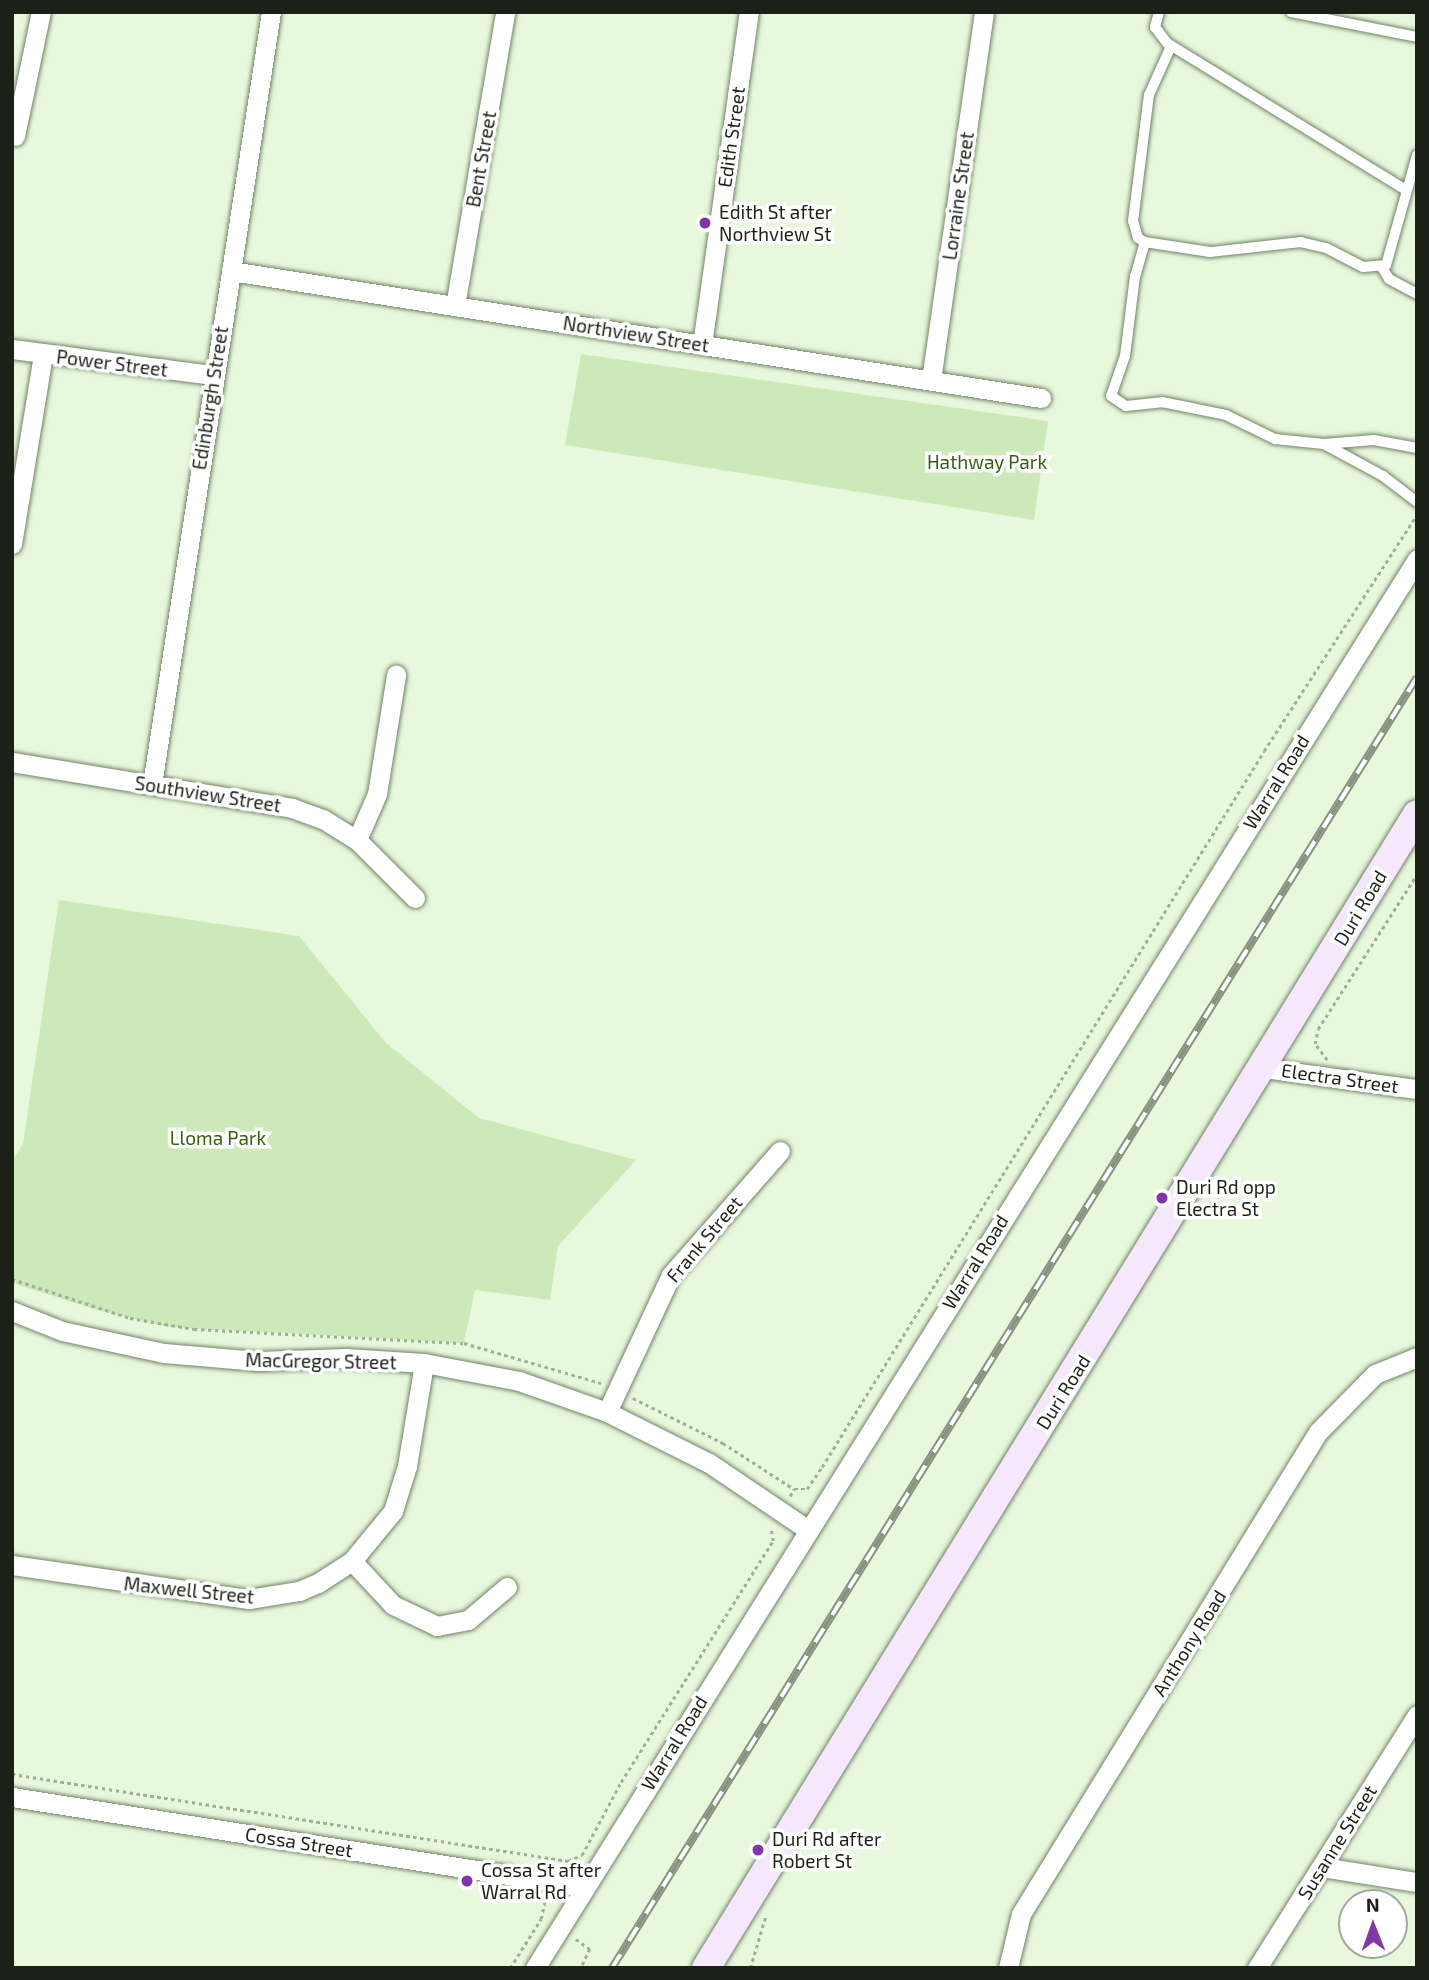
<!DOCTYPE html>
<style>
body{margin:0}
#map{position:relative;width:1429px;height:1980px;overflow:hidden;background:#e7f8dc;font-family:"Exo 2",sans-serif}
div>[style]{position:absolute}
.green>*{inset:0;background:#cde9ba}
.path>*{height:2.5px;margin-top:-1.25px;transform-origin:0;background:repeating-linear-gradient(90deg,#a1ae99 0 3.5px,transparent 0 7px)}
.roads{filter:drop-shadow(0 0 2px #738269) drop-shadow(0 0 2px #738269)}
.service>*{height:10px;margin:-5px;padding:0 5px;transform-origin:5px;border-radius:5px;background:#fff}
.minor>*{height:19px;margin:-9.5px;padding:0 9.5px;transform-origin:9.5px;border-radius:9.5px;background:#fff}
.secondary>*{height:28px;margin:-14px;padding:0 14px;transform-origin:14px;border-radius:14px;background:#f5e8fd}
.rail>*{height:8px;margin-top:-4px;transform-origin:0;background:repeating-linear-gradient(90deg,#fff 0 16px,#879380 0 32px);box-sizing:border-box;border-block:2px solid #879380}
.dots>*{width:19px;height:19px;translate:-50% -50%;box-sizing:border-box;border:4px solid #fff;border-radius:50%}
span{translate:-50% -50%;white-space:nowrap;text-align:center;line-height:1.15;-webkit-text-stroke:7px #fff;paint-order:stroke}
.street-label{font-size:19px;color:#1b2117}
.poi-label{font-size:19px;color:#1b2117}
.left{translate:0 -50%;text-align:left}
.park-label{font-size:19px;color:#375f0c}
.frame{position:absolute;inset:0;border:14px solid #1b2117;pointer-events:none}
.north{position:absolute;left:1338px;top:1889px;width:70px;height:70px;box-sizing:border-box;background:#fff;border:2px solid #a4a6a2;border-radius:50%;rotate:359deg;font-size:19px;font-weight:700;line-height:28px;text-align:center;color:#1b2117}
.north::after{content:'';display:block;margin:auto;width:24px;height:32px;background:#8236a7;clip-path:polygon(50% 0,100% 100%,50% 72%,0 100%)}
</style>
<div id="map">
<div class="green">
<i style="clip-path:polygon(581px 354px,1048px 421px,1034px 520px,565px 445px)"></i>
<i style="clip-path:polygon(59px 900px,299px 936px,386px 1043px,479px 1118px,636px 1160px,558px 1246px,550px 1300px,475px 1290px,464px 1343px,169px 1327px,97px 1310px,12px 1283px,12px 1161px,23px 1144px)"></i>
</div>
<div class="path">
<i style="left:1327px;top:1060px;width:20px;rotate:-127deg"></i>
<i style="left:1315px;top:1044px;width:15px;rotate:-79deg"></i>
<i style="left:1318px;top:1029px;width:184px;rotate:-57.4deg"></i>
<i style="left:12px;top:1279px;width:124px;rotate:18.3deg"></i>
<i style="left:130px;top:1318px;width:65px;rotate:9.8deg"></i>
<i style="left:194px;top:1329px;width:270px;rotate:3deg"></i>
<i style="left:464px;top:1343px;width:143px;rotate:16.3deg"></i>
<i style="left:633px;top:1398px;width:101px;rotate:26.6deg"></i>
<i style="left:723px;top:1443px;width:85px;rotate:32.9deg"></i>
<i style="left:790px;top:1496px;width:8px;rotate:-60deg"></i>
<i style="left:794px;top:1489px;width:13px"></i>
<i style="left:807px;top:1489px;width:27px;rotate:-56deg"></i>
<i style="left:822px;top:1467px;width:841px;rotate:-58.31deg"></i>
<i style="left:1264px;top:751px;width:280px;rotate:-57.1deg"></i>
<i style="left:12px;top:1774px;width:563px;rotate:8.89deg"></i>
<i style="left:568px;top:1861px;width:15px;rotate:-23deg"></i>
<i style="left:582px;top:1855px;width:83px;rotate:-61.9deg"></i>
<i style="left:621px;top:1782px;width:285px;rotate:-57.8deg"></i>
<i style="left:773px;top:1541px;width:13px;rotate:-99deg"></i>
<i style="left:576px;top:1939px;width:17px;rotate:36deg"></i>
<i style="left:590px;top:1949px;width:21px;rotate:115deg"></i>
<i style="left:510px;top:1968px;width:58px;rotate:-57.7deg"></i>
<i style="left:541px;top:1919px;width:19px;rotate:-78deg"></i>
<i style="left:750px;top:1968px;width:55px;rotate:-73.2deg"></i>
</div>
<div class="roads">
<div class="service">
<i style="left:1159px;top:12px;width:16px;rotate:105deg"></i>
<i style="left:1155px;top:27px;width:20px;rotate:53deg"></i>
<i style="left:1167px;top:43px;width:281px;rotate:31.6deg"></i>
<i style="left:1291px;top:12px;width:128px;rotate:11.2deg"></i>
<i style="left:1417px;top:155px;width:114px;rotate:105.7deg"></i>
<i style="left:1386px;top:265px;width:23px;rotate:175deg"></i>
<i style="left:1363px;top:267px;width:42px;rotate:-152.8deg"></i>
<i style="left:1326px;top:248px;width:26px;rotate:-167deg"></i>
<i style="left:1301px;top:242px;width:92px;rotate:173.7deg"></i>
<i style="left:1210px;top:252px;width:66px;rotate:-171.3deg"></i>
<i style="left:1145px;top:242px;width:35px;rotate:106deg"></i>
<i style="left:1135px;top:276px;width:81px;rotate:97.1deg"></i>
<i style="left:1125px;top:356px;width:42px;rotate:109.3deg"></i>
<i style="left:1111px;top:396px;width:18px;rotate:34deg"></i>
<i style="left:1126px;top:406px;width:36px;rotate:-6deg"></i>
<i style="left:1162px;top:402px;width:65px;rotate:11.5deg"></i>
<i style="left:1226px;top:415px;width:55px;rotate:26.1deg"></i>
<i style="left:1275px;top:439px;width:49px;rotate:5.8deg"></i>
<i style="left:1324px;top:444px;width:50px;rotate:-4.6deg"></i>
<i style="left:1374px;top:440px;width:44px;rotate:10.5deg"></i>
<i style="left:1145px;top:242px;width:8px;rotate:-150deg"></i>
<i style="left:1138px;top:238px;width:18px;rotate:-106deg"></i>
<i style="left:1133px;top:221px;width:127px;rotate:-82.8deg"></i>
<i style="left:1149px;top:95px;width:54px;rotate:-65.8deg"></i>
<i style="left:1381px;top:266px;width:15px;rotate:58deg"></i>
<i style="left:1389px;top:279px;width:32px;rotate:28deg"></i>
<i style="left:1324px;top:444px;width:67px;rotate:28.5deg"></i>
<i style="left:1383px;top:476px;width:43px;rotate:37.4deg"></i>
</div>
<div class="minor">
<i style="left:15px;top:136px;width:127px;rotate:-78.2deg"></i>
<i style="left:231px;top:271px;width:820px;rotate:8.91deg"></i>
<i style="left:455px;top:306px;width:298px;rotate:-80.3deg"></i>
<i style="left:702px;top:345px;width:336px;rotate:-82deg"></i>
<i style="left:12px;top:349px;width:203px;rotate:7.4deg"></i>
<i style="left:931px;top:380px;width:372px;rotate:-81.8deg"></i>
<i style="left:12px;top:544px;width:193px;rotate:-80.7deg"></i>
<i style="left:12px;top:762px;width:284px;rotate:9.3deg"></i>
<i style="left:292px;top:808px;width:33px;rotate:20deg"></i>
<i style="left:323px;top:819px;width:40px;rotate:32deg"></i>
<i style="left:357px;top:840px;width:82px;rotate:45deg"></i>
<i style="left:152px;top:785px;width:782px;rotate:-81.25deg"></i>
<i style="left:357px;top:840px;width:50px;rotate:-66.5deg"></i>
<i style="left:377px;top:794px;width:121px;rotate:-80.9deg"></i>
<i style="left:1263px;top:1068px;width:155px;rotate:7.8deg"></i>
<i style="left:12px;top:1311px;width:54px;rotate:21.8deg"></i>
<i style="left:62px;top:1331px;width:104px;rotate:12.2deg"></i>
<i style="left:164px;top:1353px;width:94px;rotate:4.9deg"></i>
<i style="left:258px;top:1361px;width:88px;rotate:-2deg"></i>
<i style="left:346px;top:1358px;width:78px;rotate:3.7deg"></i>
<i style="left:424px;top:1363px;width:97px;rotate:10.7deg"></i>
<i style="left:519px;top:1381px;width:93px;rotate:19.4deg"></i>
<i style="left:607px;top:1412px;width:114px;rotate:26.6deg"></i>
<i style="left:709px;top:1463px;width:118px;rotate:34deg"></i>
<i style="left:607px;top:1412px;width:151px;rotate:-65deg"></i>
<i style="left:671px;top:1275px;width:165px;rotate:-48.7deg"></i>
<i style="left:352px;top:1561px;width:60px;rotate:47deg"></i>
<i style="left:393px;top:1605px;width:49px;rotate:25.5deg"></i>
<i style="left:437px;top:1626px;width:32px;rotate:-11deg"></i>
<i style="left:468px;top:1620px;width:51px;rotate:-40.2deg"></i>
<i style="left:12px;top:1565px;width:239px;rotate:8.2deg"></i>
<i style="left:249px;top:1599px;width:51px;rotate:-9.1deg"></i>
<i style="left:299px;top:1591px;width:21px;rotate:-23deg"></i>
<i style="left:318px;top:1583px;width:40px;rotate:-32.9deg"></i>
<i style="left:352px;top:1561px;width:65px;rotate:-50.6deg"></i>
<i style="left:393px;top:1511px;width:47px;rotate:-72.7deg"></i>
<i style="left:407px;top:1466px;width:104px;rotate:-80.6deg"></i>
<i style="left:12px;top:1797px;width:580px;rotate:8.93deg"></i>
<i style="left:1322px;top:1867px;width:96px;rotate:9deg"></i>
<i style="left:535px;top:1968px;width:1662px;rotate:-57.95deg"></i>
<i style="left:1008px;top:1968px;width:56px;rotate:-76.5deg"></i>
<i style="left:1021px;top:1914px;width:566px;rotate:-58.36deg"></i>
<i style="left:1318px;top:1432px;width:81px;rotate:-45.5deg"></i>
<i style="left:1375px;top:1374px;width:45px;rotate:-22deg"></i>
<i style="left:1257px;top:1968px;width:299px;rotate:-57.7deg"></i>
</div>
<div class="secondary">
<i style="left:706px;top:1968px;width:1355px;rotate:-58.36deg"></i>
</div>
</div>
<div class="rail">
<i style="left:612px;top:1968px;width:1521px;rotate:-58.05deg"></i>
</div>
<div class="dots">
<i style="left:705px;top:223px;background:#8236a7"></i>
<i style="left:1162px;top:1198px;background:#8236a7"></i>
<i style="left:758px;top:1850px;background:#8236a7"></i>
<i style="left:467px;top:1881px;background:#8236a7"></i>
</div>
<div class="street-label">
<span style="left:731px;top:137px;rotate:-82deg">Edith Street</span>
<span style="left:481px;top:159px;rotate:-80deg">Bent Street</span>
<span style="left:958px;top:196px;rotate:-82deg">Lorraine Street</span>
<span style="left:636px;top:334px;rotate:9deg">Northview Street</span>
<span style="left:112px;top:363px;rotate:7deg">Power Street</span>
<span style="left:210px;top:398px;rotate:-81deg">Edinburgh Street</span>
<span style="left:1276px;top:782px;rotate:-58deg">Warral Road</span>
<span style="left:208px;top:794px;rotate:9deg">Southview Street</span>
<span style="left:1360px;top:908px;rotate:-59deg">Duri Road</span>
<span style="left:1340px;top:1078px;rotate:8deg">Electra Street</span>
<span style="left:704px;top:1239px;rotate:-50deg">Frank Street</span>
<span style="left:975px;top:1262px;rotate:-58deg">Warral Road</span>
<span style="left:321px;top:1361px;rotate:1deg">MacGregor Street</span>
<span style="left:1063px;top:1392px;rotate:-58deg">Duri Road</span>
<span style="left:189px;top:1590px;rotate:6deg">Maxwell Street</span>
<span style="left:1189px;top:1643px;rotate:-58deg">Anthony Road</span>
<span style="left:674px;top:1743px;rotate:-58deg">Warral Road</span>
<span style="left:299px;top:1842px;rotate:9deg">Cossa Street</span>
<span style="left:1337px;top:1842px;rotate:-58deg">Susanne Street</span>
</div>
<div class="poi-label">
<span class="left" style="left:719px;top:223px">Edith St after<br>Northview St</span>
<span class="left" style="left:1176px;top:1198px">Duri Rd opp<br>Electra St</span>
<span class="left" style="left:772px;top:1850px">Duri Rd after<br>Robert St</span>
<span class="left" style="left:481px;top:1881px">Cossa St after<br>Warral Rd</span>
</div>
<div class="park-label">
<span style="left:987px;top:462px">Hathway Park</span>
<span style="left:218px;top:1138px">Lloma Park</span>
</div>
<div class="frame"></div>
<div class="north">N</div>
</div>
